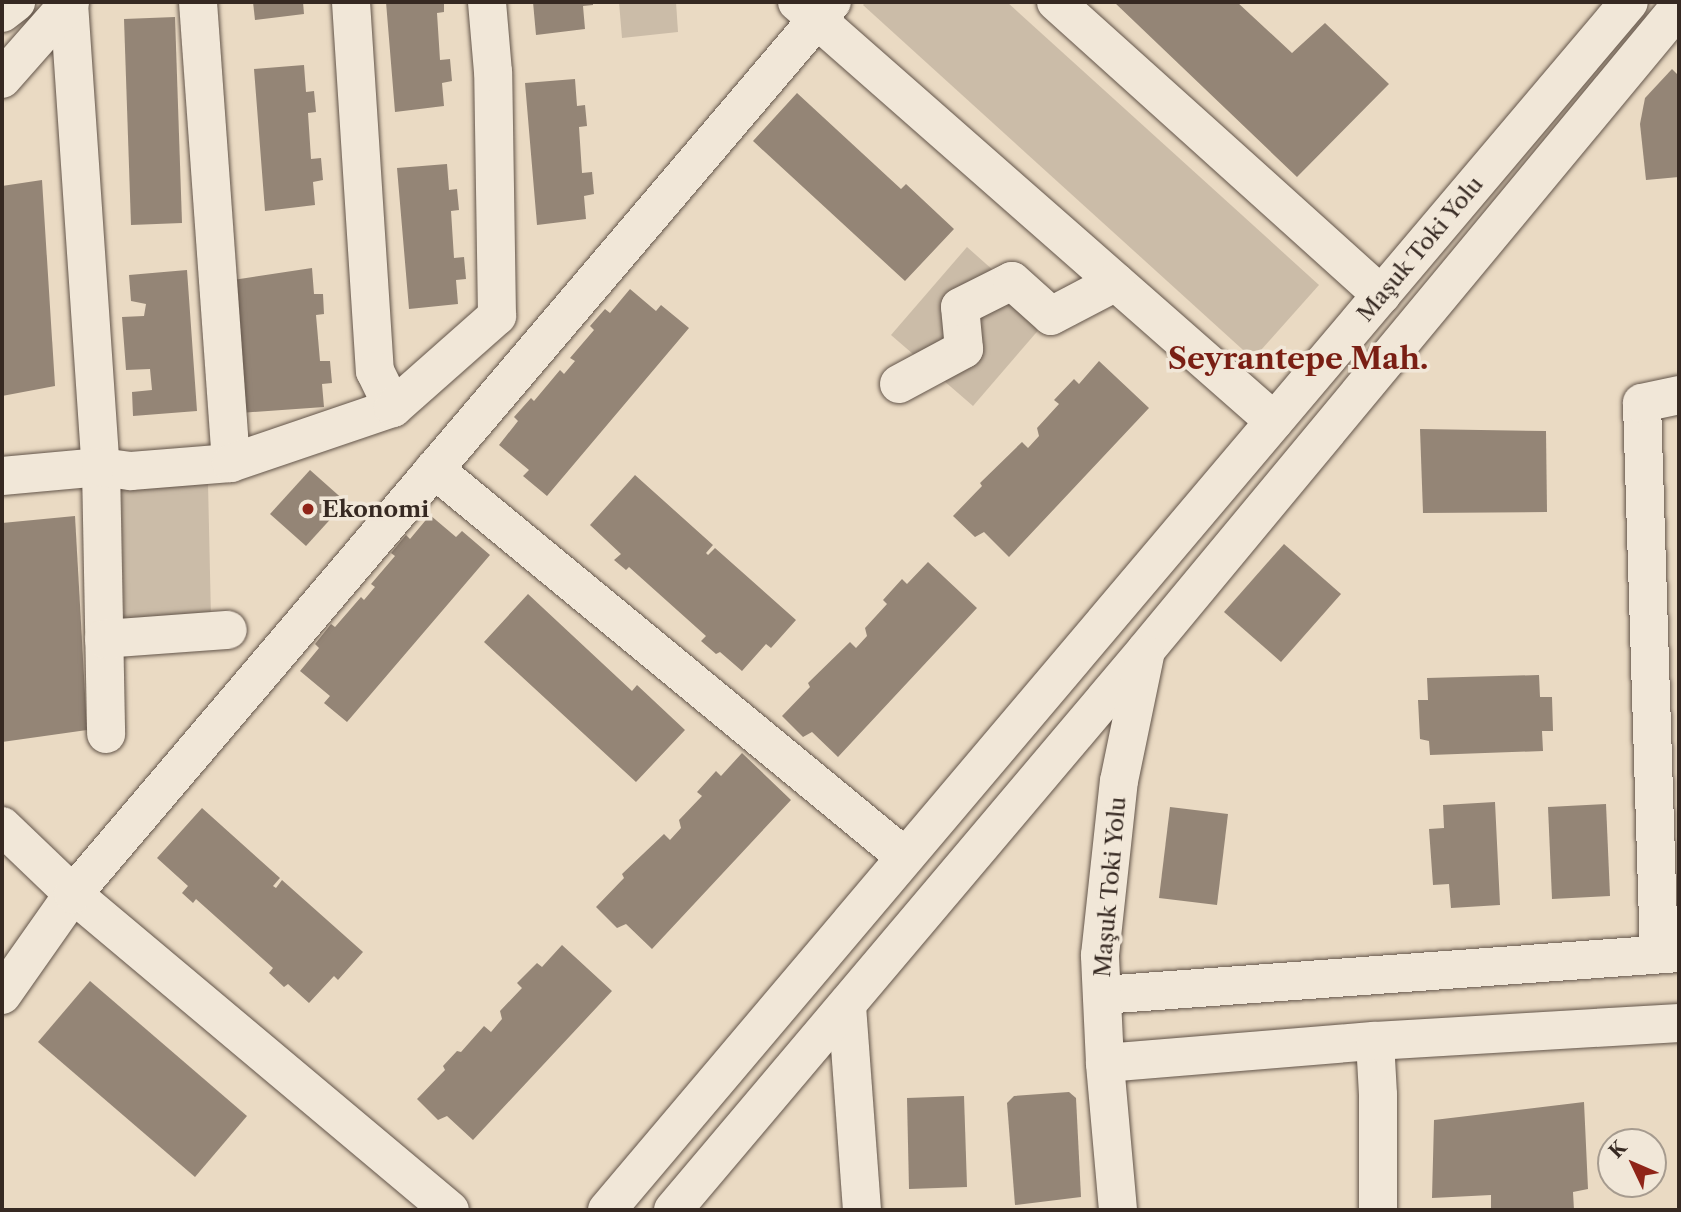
<!DOCTYPE html>
<meta charset="utf-8">
<style>
body{margin:0}
#map{position:relative;width:1681px;height:1212px;overflow:hidden;background:#eadac3;font-family:"Libre Caslon Text",serif}
div>[style]{position:absolute}
.green>*{inset:0;background:#cbbca8}
.building>*{inset:0;background:#948576}
.roads{filter:drop-shadow(0 0 2px #63554a) drop-shadow(0 0 2px #63554a)}
.minor>*{height:38px;margin:-19px;padding:0 19px;transform-origin:19px;border-radius:19px;background:#f1e7d8}
.dots>*{width:19px;height:19px;translate:-50% -50%;box-sizing:border-box;border:4px solid #f1e7d8;border-radius:50%}
span{translate:-50% -50%;white-space:nowrap;text-align:center;line-height:1.15;-webkit-text-stroke:7px #f1e7d8;paint-order:stroke}
.street-label{font-size:23px;color:#362922}
.poi-label{font-size:23px;color:#362922;font-weight:700}
.left{translate:0 -50%;text-align:left}
.district-label{font-size:30px;color:#7a1f14;font-weight:700}
.frame{position:absolute;inset:0;border:4px solid #362922;pointer-events:none}
.north{position:absolute;left:1597px;top:1128px;width:70px;height:70px;box-sizing:border-box;background:#f1e7d8;border:2px solid #a69b8f;border-radius:50%;rotate:314deg;font-size:19px;font-weight:700;line-height:28px;text-align:center;color:#362922}
.north::after{content:'';display:block;margin:auto;width:24px;height:32px;background:#8f2418;clip-path:polygon(50% 0,100% 100%,50% 72%,0 100%)}
</style>
<div id="map">
<div class="green">
<i style="clip-path:polygon(619px 2px,676px 2px,678px 32px,622px 38px)"></i>
<i style="clip-path:polygon(866px 2px,1007px 2px,1319px 285px,1253px 359px,863px 5px)"></i>
<i style="clip-path:polygon(967px 247px,1048px 319px,973px 406px,891px 335px)"></i>
<i style="clip-path:polygon(208px 483px,211px 618px,124px 623px,121px 485px)"></i>
</div>
<div class="building">
<i style="clip-path:polygon(253px 2px,303px 2px,304px 14px,255px 20px)"></i>
<i style="clip-path:polygon(386px 2px,444px 2px,444px 12px,437px 13px,440px 60px,450px 59px,452px 81px,442px 83px,444px 106px,395px 112px)"></i>
<i style="clip-path:polygon(533px 2px,593px 2px,593px 5px,583px 6px,585px 29px,536px 35px)"></i>
<i style="clip-path:polygon(1114px 2px,1237px 2px,1292px 53px,1325px 23px,1389px 84px,1297px 177px)"></i>
<i style="clip-path:polygon(175px 17px,182px 223px,131px 225px,124px 19px)"></i>
<i style="clip-path:polygon(304px 65px,306px 92px,314px 91px,316px 112px,308px 113px,311px 159px,321px 158px,323px 180px,313px 182px,315px 205px,265px 211px,254px 69px)"></i>
<i style="clip-path:polygon(1672px 69px,1679px 76px,1679px 177px,1646px 180px,1640px 124px,1645px 98px)"></i>
<i style="clip-path:polygon(575px 79px,577px 106px,585px 105px,587px 126px,579px 127px,582px 173px,592px 172px,594px 194px,584px 196px,586px 219px,537px 225px,525px 83px)"></i>
<i style="clip-path:polygon(797px 93px,901px 189px,906px 184px,954px 229px,905px 281px,753px 141px)"></i>
<i style="clip-path:polygon(447px 164px,449px 190px,457px 189px,459px 210px,451px 211px,454px 258px,464px 257px,466px 279px,456px 280px,458px 304px,409px 309px,397px 168px)"></i>
<i style="clip-path:polygon(42px 180px,55px 386px,2px 396px,2px 186px)"></i>
<i style="clip-path:polygon(312px 268px,314px 294px,323px 294px,324px 314px,316px 315px,320px 361px,330px 361px,332px 383px,322px 384px,324px 407px,240px 413px,233px 280px)"></i>
<i style="clip-path:polygon(187px 270px,197px 411px,133px 416px,132px 392px,152px 390px,150px 369px,126px 370px,122px 317px,144px 316px,146px 304px,131px 301px,129px 275px)"></i>
<i style="clip-path:polygon(630px 289px,656px 311px,661px 305px,689px 328px,547px 496px,523px 476px,529px 470px,499px 445px,518px 421px,514px 417px,531px 398px,534px 401px,560px 370px,564px 374px,575px 361px,570px 358px,594px 330px,590px 326px,605px 309px,610px 313px)"></i>
<i style="clip-path:polygon(1099px 361px,1149px 408px,1009px 557px,984px 532px,975px 537px,953px 516px,982px 486px,980px 483px,1022px 442px,1028px 448px,1039px 436px,1037px 428px,1059px 404px,1054px 400px,1074px 379px,1079px 384px)"></i>
<i style="clip-path:polygon(1420px 429px,1546px 431px,1547px 512px,1423px 513px)"></i>
<i style="clip-path:polygon(310px 470px,346px 502px,306px 546px,270px 514px)"></i>
<i style="clip-path:polygon(635px 475px,713px 545px,706px 553px,708px 555px,715px 548px,796px 620px,771px 648px,766px 644px,742px 671px,720px 652px,716px 654px,701px 641px,706px 636px,629px 567px,626px 570px,614px 560px,621px 554px,590px 525px)"></i>
<i style="clip-path:polygon(430px 515px,456px 537px,462px 531px,490px 555px,347px 722px,324px 703px,330px 696px,300px 671px,319px 648px,315px 644px,331px 624px,335px 627px,361px 597px,364px 600px,375px 587px,371px 584px,395px 556px,391px 553px,406px 535px,410px 539px)"></i>
<i style="clip-path:polygon(75px 516px,87px 730px,2px 742px,2px 523px)"></i>
<i style="clip-path:polygon(1284px 544px,1341px 594px,1281px 662px,1224px 612px)"></i>
<i style="clip-path:polygon(928px 562px,977px 608px,838px 757px,812px 732px,803px 737px,782px 716px,810px 687px,808px 683px,850px 642px,856px 648px,867px 636px,865px 628px,887px 604px,883px 600px,902px 579px,907px 584px)"></i>
<i style="clip-path:polygon(528px 594px,632px 691px,637px 685px,685px 730px,636px 782px,484px 642px)"></i>
<i style="clip-path:polygon(1539px 675px,1540px 697px,1552px 697px,1553px 731px,1542px 731px,1543px 751px,1430px 755px,1429px 741px,1420px 739px,1418px 700px,1428px 700px,1427px 678px)"></i>
<i style="clip-path:polygon(742px 753px,791px 800px,652px 949px,626px 924px,617px 928px,596px 907px,624px 878px,622px 874px,664px 834px,670px 840px,681px 828px,679px 820px,702px 796px,697px 792px,716px 771px,721px 776px)"></i>
<i style="clip-path:polygon(1495px 802px,1500px 905px,1451px 908px,1449px 884px,1433px 885px,1429px 829px,1444px 828px,1443px 805px)"></i>
<i style="clip-path:polygon(1606px 804px,1610px 896px,1552px 899px,1548px 807px)"></i>
<i style="clip-path:polygon(1170px 807px,1228px 814px,1217px 905px,1159px 898px)"></i>
<i style="clip-path:polygon(202px 808px,280px 878px,273px 886px,276px 888px,282px 880px,363px 952px,338px 980px,334px 976px,309px 1003px,288px 984px,284px 987px,269px 973px,273px 968px,196px 899px,193px 903px,182px 893px,188px 886px,157px 858px)"></i>
<i style="clip-path:polygon(562px 945px,612px 991px,473px 1140px,447px 1116px,438px 1120px,417px 1099px,445px 1070px,443px 1066px,457px 1051px,461px 1052px,484px 1026px,491px 1032px,502px 1019px,500px 1011px,522px 988px,517px 983px,537px 963px,542px 967px)"></i>
<i style="clip-path:polygon(90px 981px,247px 1116px,195px 1177px,38px 1042px)"></i>
<i style="clip-path:polygon(1069px 1092px,1076px 1098px,1081px 1197px,1015px 1205px,1007px 1103px,1014px 1096px)"></i>
<i style="clip-path:polygon(964px 1096px,967px 1187px,909px 1189px,907px 1098px)"></i>
<i style="clip-path:polygon(1584px 1102px,1588px 1189px,1573px 1192px,1574px 1210px,1491px 1210px,1491px 1195px,1432px 1198px,1434px 1120px)"></i>
</div>
<div class="roads">
<div class="minor">
<i style="left:198px;top:2px;width:462px;rotate:85.9deg"></i>
<i style="left:351px;top:2px;width:370px;rotate:86.3deg"></i>
<i style="left:375px;top:371px;width:41px;rotate:64.1deg"></i>
<i style="left:797px;top:2px;width:635px;rotate:41.3deg"></i>
<i style="left:1056px;top:2px;width:438px;rotate:42deg"></i>
<i style="left:69px;top:3px;width:465px;rotate:86.1deg"></i>
<i style="left:101px;top:467px;width:267px;rotate:88.9deg"></i>
<i style="left:2px;top:13px;width:18px;rotate:-38deg"></i>
<i style="left:2px;top:79px;width:103px;rotate:-48.6deg"></i>
<i style="left:899px;top:384px;width:74px;rotate:-28.3deg"></i>
<i style="left:964px;top:349px;width:42px;rotate:-95.4deg"></i>
<i style="left:960px;top:307px;width:58px;rotate:-26.6deg"></i>
<i style="left:1012px;top:281px;width:52px;rotate:41.9deg"></i>
<i style="left:1051px;top:316px;width:73px;rotate:-27.6deg"></i>
<i style="left:434px;top:469px;width:610px;rotate:39.48deg"></i>
<i style="left:2px;top:476px;width:99px;rotate:-5.2deg"></i>
<i style="left:101px;top:467px;width:30px;rotate:8deg"></i>
<i style="left:131px;top:471px;width:100px;rotate:-4.6deg"></i>
<i style="left:231px;top:463px;width:171px;rotate:-18.8deg"></i>
<i style="left:393px;top:408px;width:139px;rotate:-41.5deg"></i>
<i style="left:497px;top:316px;width:244px;rotate:-90.9deg"></i>
<i style="left:493px;top:72px;width:70px;rotate:-94.9deg"></i>
<i style="left:104px;top:639px;width:124px;rotate:-4.2deg"></i>
<i style="left:2px;top:826px;width:98px;rotate:43.8deg"></i>
<i style="left:73px;top:894px;width:492px;rotate:40deg"></i>
<i style="left:1659px;top:954px;width:551px;rotate:-91.77deg"></i>
<i style="left:1642px;top:403px;width:38px;rotate:-12deg"></i>
<i style="left:2px;top:995px;width:123px;rotate:-54.9deg"></i>
<i style="left:73px;top:894px;width:1171px;rotate:-49.61deg"></i>
<i style="left:1102px;top:995px;width:579px;rotate:-4.16deg"></i>
<i style="left:847px;top:1006px;width:205px;rotate:85.8deg"></i>
<i style="left:1375px;top:1041px;width:54px;rotate:86.8deg"></i>
<i style="left:1378px;top:1095px;width:115px;rotate:90deg"></i>
<i style="left:1105px;top:1063px;width:271px;rotate:-4.7deg"></i>
<i style="left:1375px;top:1041px;width:305px;rotate:-3.4deg"></i>
<i style="left:607px;top:1210px;width:1582px;rotate:-49.77deg"></i>
<i style="left:673px;top:1210px;width:733px;rotate:-49.81deg"></i>
<i style="left:1146px;top:650px;width:835px;rotate:-50.34deg"></i>
<i style="left:1118px;top:1210px;width:148px;rotate:-95.1deg"></i>
<i style="left:1105px;top:1063px;width:108px;rotate:-92.7deg"></i>
<i style="left:1100px;top:955px;width:175px;rotate:-83.8deg"></i>
<i style="left:1119px;top:781px;width:129px;rotate:-78.3deg"></i>
</div>
</div>
<div class="dots">
<i style="left:308px;top:509px;background:#8f2418"></i>
</div>
<div class="street-label">
<span style="left:1420px;top:249px;rotate:-50deg">Maşuk Toki Yolu</span>
<span style="left:1110px;top:887px;rotate:-85deg">Maşuk Toki Yolu</span>
</div>
<div class="poi-label">
<span class="left" style="left:322px;top:509px">Ekonomi</span>
</div>
<div class="district-label">
<span style="left:1298px;top:359px">Seyrantepe Mah.</span>
</div>
<div class="frame"></div>
<div class="north">K</div>
</div>
